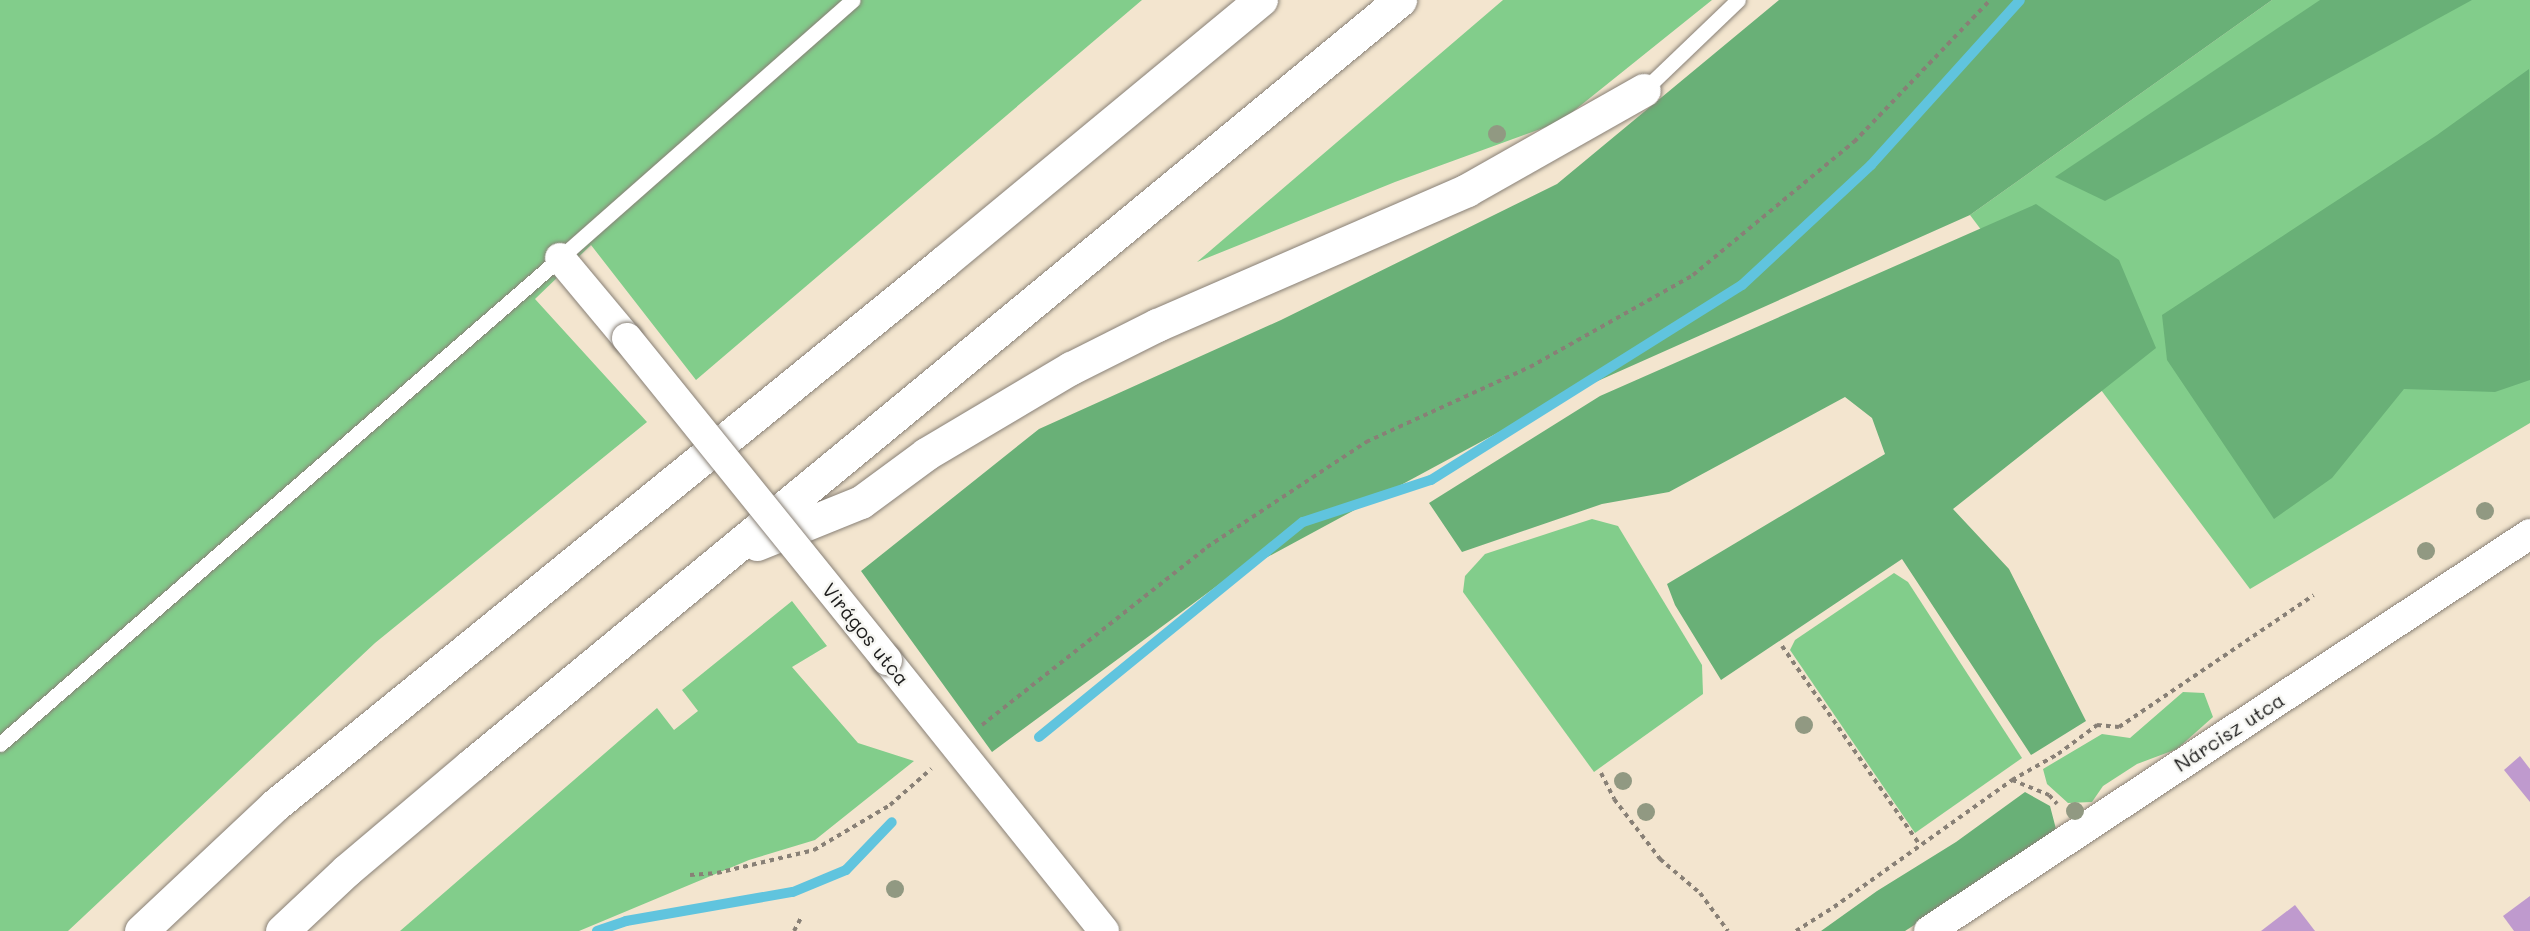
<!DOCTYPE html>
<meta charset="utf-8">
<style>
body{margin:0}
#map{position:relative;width:2530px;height:931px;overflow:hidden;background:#f3e5cf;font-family:Mali,sans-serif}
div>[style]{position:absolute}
.green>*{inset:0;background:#82cd8b}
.forest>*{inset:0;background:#69b077}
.stream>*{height:10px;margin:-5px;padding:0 5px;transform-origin:5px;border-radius:5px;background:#60c4de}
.building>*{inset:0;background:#bf9ace}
.path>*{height:4px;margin-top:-2px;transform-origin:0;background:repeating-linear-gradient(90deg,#888076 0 4.5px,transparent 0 9px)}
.roads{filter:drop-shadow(0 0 2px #888076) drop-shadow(0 0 2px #888076)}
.service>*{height:15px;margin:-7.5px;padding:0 7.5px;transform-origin:7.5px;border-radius:7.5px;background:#fff}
.minor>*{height:30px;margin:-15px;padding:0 15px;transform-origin:15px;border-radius:15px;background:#fff}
.trunk>*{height:33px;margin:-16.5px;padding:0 16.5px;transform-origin:16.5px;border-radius:16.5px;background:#fff}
.bridges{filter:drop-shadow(0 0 2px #888076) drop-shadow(0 0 2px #888076)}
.minor-bridge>*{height:30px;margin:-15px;padding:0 15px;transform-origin:15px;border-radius:15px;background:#fff}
.trees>*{width:18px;height:18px;margin:-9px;border-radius:50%;background:#919982}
span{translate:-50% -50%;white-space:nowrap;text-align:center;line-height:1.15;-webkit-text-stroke:5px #f6f6f2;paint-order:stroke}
.street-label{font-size:20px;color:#1c1c1c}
</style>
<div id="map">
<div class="green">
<i style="clip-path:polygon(0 0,1142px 0,696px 380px,591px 245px,535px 299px,647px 422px,375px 643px,68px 931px,0 931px)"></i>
<i style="clip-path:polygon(1503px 0,1712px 0,1560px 122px,1395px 182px,1197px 262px)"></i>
<i style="clip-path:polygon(2272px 0,2530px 0,2530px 423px,2250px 589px,1970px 215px)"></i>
<i style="clip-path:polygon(1592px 519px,1618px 526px,1702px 665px,1703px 694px,1594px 772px,1463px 592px,1465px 576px,1485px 554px)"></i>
<i style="clip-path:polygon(1894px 573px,1908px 582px,2022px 758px,1915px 833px,1790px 650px,1795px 640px)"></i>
<i style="clip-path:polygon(792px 601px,827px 646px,792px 667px,858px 743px,914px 761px,815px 840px,749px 860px,579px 931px,400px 931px,657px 708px,674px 730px,698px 711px,682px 690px)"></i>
<i style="clip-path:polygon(2183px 692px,2204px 693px,2213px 717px,2177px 749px,2137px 764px,2103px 786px,2092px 802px,2068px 803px,2047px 784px,2043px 769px,2102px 734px,2130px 738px)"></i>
</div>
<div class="forest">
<i style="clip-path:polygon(1779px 0,2272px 0,1970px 215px,1573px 392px,1225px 580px,992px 752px,861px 571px,1039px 429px,1281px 320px,1557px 184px)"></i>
<i style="clip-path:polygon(2320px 0,2472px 0,2105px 201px,2055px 177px)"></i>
<i style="clip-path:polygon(2529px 69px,2530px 380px,2495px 392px,2404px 389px,2332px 478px,2274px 519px,2167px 360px,2162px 315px,2437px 135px)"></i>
<i style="clip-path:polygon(2036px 204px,2119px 260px,2156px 348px,1953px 509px,2009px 569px,2086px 721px,2031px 755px,1902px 559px,1721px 680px,1675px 605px,1667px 584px,1885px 454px,1872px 418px,1845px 397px,1669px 492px,1602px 504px,1462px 552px,1429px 503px,1600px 396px)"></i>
<i style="clip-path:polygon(2025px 792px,2050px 806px,2056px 829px,1964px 893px,1905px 931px,1821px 931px,1877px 891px,1956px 842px)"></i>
</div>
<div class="stream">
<i style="left:1039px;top:737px;width:340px;rotate:-39.2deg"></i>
<i style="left:1303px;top:522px;width:135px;rotate:-18.2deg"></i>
<i style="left:1431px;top:480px;width:367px;rotate:-32.1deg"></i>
<i style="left:1742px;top:285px;width:176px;rotate:-42.9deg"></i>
<i style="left:1871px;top:165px;width:222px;rotate:-47.9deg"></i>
<i style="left:597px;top:931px;width:31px;rotate:-19deg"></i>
<i style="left:626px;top:921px;width:169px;rotate:-9.9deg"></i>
<i style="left:793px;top:892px;width:57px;rotate:-22.5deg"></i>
<i style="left:846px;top:870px;width:66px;rotate:-46.2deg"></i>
</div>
<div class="building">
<i style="clip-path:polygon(2520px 756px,2530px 769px,2530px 802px,2504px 770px)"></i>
<i style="clip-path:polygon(2530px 896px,2530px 931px,2514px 931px,2503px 916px)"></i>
<i style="clip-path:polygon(2295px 905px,2315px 931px,2261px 931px)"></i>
</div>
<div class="path">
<i style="left:1782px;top:646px;width:242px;rotate:55.3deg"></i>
<i style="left:982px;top:725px;width:287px;rotate:-38.3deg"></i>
<i style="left:1207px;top:547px;width:191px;rotate:-33.4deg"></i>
<i style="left:1366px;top:442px;width:180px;rotate:-24.6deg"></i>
<i style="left:1530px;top:367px;width:187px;rotate:-29.4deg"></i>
<i style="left:1693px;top:275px;width:209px;rotate:-39.6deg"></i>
<i style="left:1854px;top:142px;width:197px;rotate:-46.2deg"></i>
<i style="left:1601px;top:773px;width:29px;rotate:63deg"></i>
<i style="left:1614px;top:799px;width:76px;rotate:52.5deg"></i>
<i style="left:1660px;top:859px;width:52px;rotate:40.4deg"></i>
<i style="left:1700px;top:893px;width:47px;rotate:53.6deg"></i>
<i style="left:2012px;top:780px;width:40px;rotate:22deg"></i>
<i style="left:2049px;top:795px;width:12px;rotate:48deg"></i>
<i style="left:690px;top:875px;width:27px;rotate:-4deg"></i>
<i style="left:717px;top:873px;width:100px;rotate:-13.3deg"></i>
<i style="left:814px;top:850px;width:88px;rotate:-30.6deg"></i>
<i style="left:890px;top:805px;width:55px;rotate:-41.3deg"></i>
<i style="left:794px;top:931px;width:17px;rotate:-62deg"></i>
<i style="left:1796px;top:931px;width:45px;rotate:-32.3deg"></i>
<i style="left:1834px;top:907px;width:219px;rotate:-35.5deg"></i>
<i style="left:2012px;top:780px;width:53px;rotate:-29.5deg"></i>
<i style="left:2058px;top:754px;width:49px;rotate:-36.6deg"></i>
<i style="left:2097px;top:725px;width:22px;rotate:5deg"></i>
<i style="left:2119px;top:727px;width:235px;rotate:-34.1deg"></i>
</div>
<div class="roads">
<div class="service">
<i style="left:1644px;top:90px;width:130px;rotate:-43.8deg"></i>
<i style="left:0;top:744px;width:741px;rotate:-40.95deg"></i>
<i style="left:560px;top:258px;width:390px;rotate:-41.4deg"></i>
</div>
<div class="minor">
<i style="left:560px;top:258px;width:104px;rotate:50.1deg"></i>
<i style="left:887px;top:660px;width:347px;rotate:51.3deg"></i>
<i style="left:1929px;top:931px;width:720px;rotate:-33.45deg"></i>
</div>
<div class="trunk">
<i style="left:757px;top:544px;width:112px;rotate:-22deg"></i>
<i style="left:861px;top:502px;width:81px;rotate:-36.4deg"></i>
<i style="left:926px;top:454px;width:169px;rotate:-30.7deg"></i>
<i style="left:1071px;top:368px;width:96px;rotate:-26.6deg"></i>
<i style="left:1157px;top:325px;width:338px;rotate:-23.5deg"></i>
<i style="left:1467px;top:190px;width:203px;rotate:-29.5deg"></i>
<i style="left:141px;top:931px;width:184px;rotate:-43.2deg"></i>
<i style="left:275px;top:805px;width:863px;rotate:-39.07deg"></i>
<i style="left:945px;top:261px;width:410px;rotate:-39.6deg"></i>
<i style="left:282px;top:931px;width:89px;rotate:-43.2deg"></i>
<i style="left:347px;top:870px;width:161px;rotate:-40.2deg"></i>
<i style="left:470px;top:766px;width:1205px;rotate:-39.48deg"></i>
</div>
</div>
<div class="bridges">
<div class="minor-bridge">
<i style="left:627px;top:338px;width:414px;rotate:51.1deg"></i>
</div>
</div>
<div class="trees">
<i style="left:1497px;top:134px"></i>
<i style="left:2485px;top:511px"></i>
<i style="left:2426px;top:551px"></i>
<i style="left:1804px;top:725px"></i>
<i style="left:1623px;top:781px"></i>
<i style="left:2075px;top:811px"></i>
<i style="left:1646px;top:812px"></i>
<i style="left:895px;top:889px"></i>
</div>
<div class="street-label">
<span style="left:866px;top:634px;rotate:51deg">Virágos utca</span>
<span style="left:2229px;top:732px;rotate:-33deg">Nárcisz utca</span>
</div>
</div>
